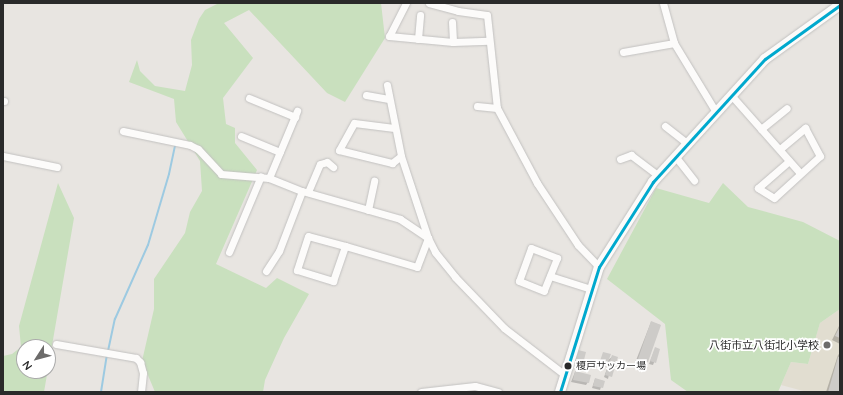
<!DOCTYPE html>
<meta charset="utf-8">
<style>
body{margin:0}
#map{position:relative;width:843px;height:395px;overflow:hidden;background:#e8e5e1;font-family:Quicksand,"Noto Sans JP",sans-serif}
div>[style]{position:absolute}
.education>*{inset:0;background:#e1ddd0}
.green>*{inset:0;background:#c9e0be}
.shadow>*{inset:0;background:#0003}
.stream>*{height:2px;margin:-1px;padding:0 1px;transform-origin:1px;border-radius:1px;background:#9dcae1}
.building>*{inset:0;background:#cdcbc8}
.roads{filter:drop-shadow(0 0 1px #c2c1c0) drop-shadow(0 0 1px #c2c1c0)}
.street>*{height:7px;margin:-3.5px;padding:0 3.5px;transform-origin:3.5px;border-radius:3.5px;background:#fcfbfa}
.secondary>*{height:10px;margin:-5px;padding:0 5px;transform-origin:5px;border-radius:5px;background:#fcfbfa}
.bus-1>*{height:3px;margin:-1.5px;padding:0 1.5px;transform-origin:1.5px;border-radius:1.5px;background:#00a9ce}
.dots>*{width:11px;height:11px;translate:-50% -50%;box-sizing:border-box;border:2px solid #fff;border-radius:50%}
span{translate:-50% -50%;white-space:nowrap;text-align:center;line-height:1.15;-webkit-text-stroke:3.5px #fff;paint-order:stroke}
.bus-label{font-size:10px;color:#2a2a2a}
.left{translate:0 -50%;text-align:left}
.poi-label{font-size:11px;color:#2a2a2a}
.right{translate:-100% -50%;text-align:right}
.frame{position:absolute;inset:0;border:4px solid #2a2a2a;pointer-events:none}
.north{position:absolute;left:16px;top:339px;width:40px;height:40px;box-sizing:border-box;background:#fff;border:1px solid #aaa;border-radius:50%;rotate:234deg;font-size:11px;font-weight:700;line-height:16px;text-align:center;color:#2a2a2a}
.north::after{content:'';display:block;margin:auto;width:14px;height:18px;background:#6c6b6a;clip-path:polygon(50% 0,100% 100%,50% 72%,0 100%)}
</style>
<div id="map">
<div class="education">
<i style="clip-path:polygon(840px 309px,840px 392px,807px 392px,781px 385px,791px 362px,808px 364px,820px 323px)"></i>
</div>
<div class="green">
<i style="clip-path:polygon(219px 3px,381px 3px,385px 38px,345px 102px,327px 93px,249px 10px,224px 23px,253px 58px,223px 98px,226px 124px,235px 128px,235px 143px,257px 170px,216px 264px,266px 288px,277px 278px,309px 294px,284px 338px,265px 380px,263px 392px,155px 392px,142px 361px,154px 309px,154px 279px,185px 233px,190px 212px,202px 191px,200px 161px,176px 122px,174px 99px,129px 82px,137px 60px,140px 71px,155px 86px,185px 91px,192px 65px,191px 40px,199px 19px,205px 10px)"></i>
<i style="clip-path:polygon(evenodd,58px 183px,74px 218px,44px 392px,3px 392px,3px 356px,12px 354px,21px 347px,19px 326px,58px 183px,24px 347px,48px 347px,48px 371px,24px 371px,24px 347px)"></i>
<i style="clip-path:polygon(723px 183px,748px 207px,803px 222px,840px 241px,840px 309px,820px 323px,808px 364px,791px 362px,778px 392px,688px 392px,671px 380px,665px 324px,607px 279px,656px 188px,709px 203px)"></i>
</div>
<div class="shadow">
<i style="clip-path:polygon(651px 322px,660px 325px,643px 365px,635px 363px)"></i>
<i style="clip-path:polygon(840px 324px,840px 344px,832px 340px)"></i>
<i style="clip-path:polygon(655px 349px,659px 350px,653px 365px,649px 364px)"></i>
<i style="clip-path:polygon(604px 353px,607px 361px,613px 356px,608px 379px,604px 377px,609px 363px,603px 368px,598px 366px)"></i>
<i style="clip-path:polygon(840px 353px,840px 392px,826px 392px,838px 355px)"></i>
<i style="clip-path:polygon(577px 354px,582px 364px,580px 366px,574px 364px)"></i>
<i style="clip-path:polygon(575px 372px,588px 382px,586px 385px,571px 382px)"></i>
<i style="clip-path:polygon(595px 379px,603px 381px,600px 390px,592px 388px)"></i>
</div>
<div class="stream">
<i style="left:108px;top:351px;width:33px;rotate:-78deg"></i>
<i style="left:115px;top:319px;width:81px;rotate:-66deg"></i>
<i style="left:148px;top:245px;width:74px;rotate:-73.5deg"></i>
<i style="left:169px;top:174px;width:30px;rotate:-78deg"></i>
<i style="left:101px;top:392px;width:37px;rotate:-81deg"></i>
</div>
<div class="building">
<i style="clip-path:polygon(651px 321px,661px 325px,648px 362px,638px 359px)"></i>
<i style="clip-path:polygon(840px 326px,840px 338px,835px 336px)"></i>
<i style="clip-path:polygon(655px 347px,660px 349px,656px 363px,650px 361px)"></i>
<i style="clip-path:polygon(578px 350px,586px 352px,583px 364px,575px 362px)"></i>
<i style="clip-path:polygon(603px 352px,611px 354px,606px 367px,599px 364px)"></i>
<i style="clip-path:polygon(612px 355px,618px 357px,612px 377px,605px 375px)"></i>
<i style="clip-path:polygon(838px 357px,840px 357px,840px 392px,828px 392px)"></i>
<i style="clip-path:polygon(575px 371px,591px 375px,589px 383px,573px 380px)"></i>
<i style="clip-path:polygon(595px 378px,605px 381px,603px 388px,593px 386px)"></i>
</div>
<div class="roads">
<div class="street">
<i style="left:406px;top:3px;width:37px;rotate:117deg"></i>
<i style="left:389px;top:36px;width:64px;rotate:5.4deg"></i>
<i style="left:453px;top:42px;width:36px;rotate:-2deg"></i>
<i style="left:429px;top:3px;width:30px;rotate:15deg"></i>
<i style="left:458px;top:11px;width:29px;rotate:8deg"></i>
<i style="left:487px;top:15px;width:94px;rotate:83.9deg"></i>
<i style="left:497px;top:108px;width:85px;rotate:61.9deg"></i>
<i style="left:537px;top:183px;width:74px;rotate:56.5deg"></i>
<i style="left:578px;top:245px;width:30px;rotate:46deg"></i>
<i style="left:663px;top:3px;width:41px;rotate:74.6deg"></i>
<i style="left:674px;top:43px;width:81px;rotate:58.7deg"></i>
<i style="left:452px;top:22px;width:20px;rotate:87deg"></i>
<i style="left:418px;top:39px;width:24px;rotate:-85deg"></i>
<i style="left:623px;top:52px;width:52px;rotate:-10deg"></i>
<i style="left:387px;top:85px;width:72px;rotate:78.8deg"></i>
<i style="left:401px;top:156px;width:86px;rotate:71.8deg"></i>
<i style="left:428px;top:238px;width:16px;rotate:63deg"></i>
<i style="left:435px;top:252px;width:32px;rotate:51deg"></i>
<i style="left:455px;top:277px;width:71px;rotate:46.1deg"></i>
<i style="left:504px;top:328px;width:77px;rotate:37.6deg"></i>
<i style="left:366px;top:95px;width:23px;rotate:10deg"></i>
<i style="left:731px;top:95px;width:104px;rotate:48.5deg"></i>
<i style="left:249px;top:98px;width:50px;rotate:22.4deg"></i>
<i style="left:3px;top:101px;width:1px"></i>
<i style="left:477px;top:106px;width:20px;rotate:6deg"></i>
<i style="left:665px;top:126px;width:28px;rotate:38deg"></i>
<i style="left:394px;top:128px;width:40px;rotate:-172.9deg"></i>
<i style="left:354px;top:123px;width:31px;rotate:119deg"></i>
<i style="left:339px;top:150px;width:55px;rotate:13.8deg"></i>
<i style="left:392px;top:163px;width:11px;rotate:-38deg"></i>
<i style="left:761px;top:129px;width:33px;rotate:-39deg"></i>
<i style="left:123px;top:131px;width:68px;rotate:11.8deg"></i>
<i style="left:190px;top:145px;width:9px;rotate:27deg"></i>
<i style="left:198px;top:149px;width:34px;rotate:47deg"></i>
<i style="left:221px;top:174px;width:48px;rotate:4.8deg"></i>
<i style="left:269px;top:178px;width:35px;rotate:22deg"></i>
<i style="left:302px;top:191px;width:102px;rotate:15.9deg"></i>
<i style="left:400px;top:219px;width:34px;rotate:34deg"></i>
<i style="left:428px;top:238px;width:31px;rotate:111deg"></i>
<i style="left:417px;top:267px;width:75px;rotate:-163.7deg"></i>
<i style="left:345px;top:246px;width:38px;rotate:-165deg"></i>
<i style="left:308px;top:236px;width:36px;rotate:108deg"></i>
<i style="left:297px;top:270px;width:38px;rotate:17deg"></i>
<i style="left:333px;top:281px;width:37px;rotate:-71deg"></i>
<i style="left:241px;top:136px;width:42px;rotate:22.3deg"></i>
<i style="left:780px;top:149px;width:33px;rotate:-40deg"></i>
<i style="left:805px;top:128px;width:32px;rotate:62deg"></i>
<i style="left:820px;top:156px;width:62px;rotate:137.6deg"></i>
<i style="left:774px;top:198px;width:19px;rotate:-148deg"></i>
<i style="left:758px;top:188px;width:41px;rotate:-41.1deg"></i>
<i style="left:3px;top:156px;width:55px;rotate:11.5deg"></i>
<i style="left:675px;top:156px;width:31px;rotate:52deg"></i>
<i style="left:620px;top:159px;width:12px;rotate:-20deg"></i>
<i style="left:631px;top:155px;width:34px;rotate:37deg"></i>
<i style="left:269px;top:178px;width:73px;rotate:-67.3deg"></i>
<i style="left:308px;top:192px;width:30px;rotate:-67deg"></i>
<i style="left:320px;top:164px;width:7px;rotate:-16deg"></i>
<i style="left:327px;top:162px;width:8px;rotate:40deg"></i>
<i style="left:368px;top:210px;width:30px;rotate:-78deg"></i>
<i style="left:531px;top:248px;width:28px;rotate:21deg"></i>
<i style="left:557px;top:258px;width:35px;rotate:112deg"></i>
<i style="left:544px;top:291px;width:27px;rotate:-158deg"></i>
<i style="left:519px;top:281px;width:35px;rotate:-70deg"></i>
<i style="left:229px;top:252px;width:82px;rotate:-67.2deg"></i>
<i style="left:266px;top:271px;width:24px;rotate:-57deg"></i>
<i style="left:279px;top:251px;width:64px;rotate:-69deg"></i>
<i style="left:550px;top:276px;width:43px;rotate:17.6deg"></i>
<i style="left:56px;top:344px;width:81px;rotate:9.9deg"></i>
<i style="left:136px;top:358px;width:6px;rotate:45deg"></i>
<i style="left:140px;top:362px;width:11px;rotate:75deg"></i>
<i style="left:143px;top:373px;width:19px;rotate:96deg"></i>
<i style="left:421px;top:392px;width:54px;rotate:-6.3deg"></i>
<i style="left:475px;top:386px;width:24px;rotate:15deg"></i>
</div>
<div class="secondary">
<i style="left:560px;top:392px;width:131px;rotate:-72.7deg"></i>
<i style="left:599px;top:267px;width:101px;rotate:-57.6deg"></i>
<i style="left:653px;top:182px;width:166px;rotate:-47.7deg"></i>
<i style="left:765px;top:59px;width:92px;rotate:-35.8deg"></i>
</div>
</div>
<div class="bus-1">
<i style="left:560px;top:392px;width:131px;rotate:-72.7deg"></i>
<i style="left:599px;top:267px;width:101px;rotate:-57.6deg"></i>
<i style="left:653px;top:182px;width:166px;rotate:-47.7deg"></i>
<i style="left:765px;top:59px;width:92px;rotate:-35.8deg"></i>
</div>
<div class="dots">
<i style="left:827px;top:345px;background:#6c6b6a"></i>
<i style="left:568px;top:366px;background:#2a2a2a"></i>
</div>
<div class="bus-label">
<span class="left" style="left:576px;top:366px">榎戸サッカー場</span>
</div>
<div class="poi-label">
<span class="right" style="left:819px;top:345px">八街市立八街北小学校</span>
</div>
<div class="frame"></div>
<div class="north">N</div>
</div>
